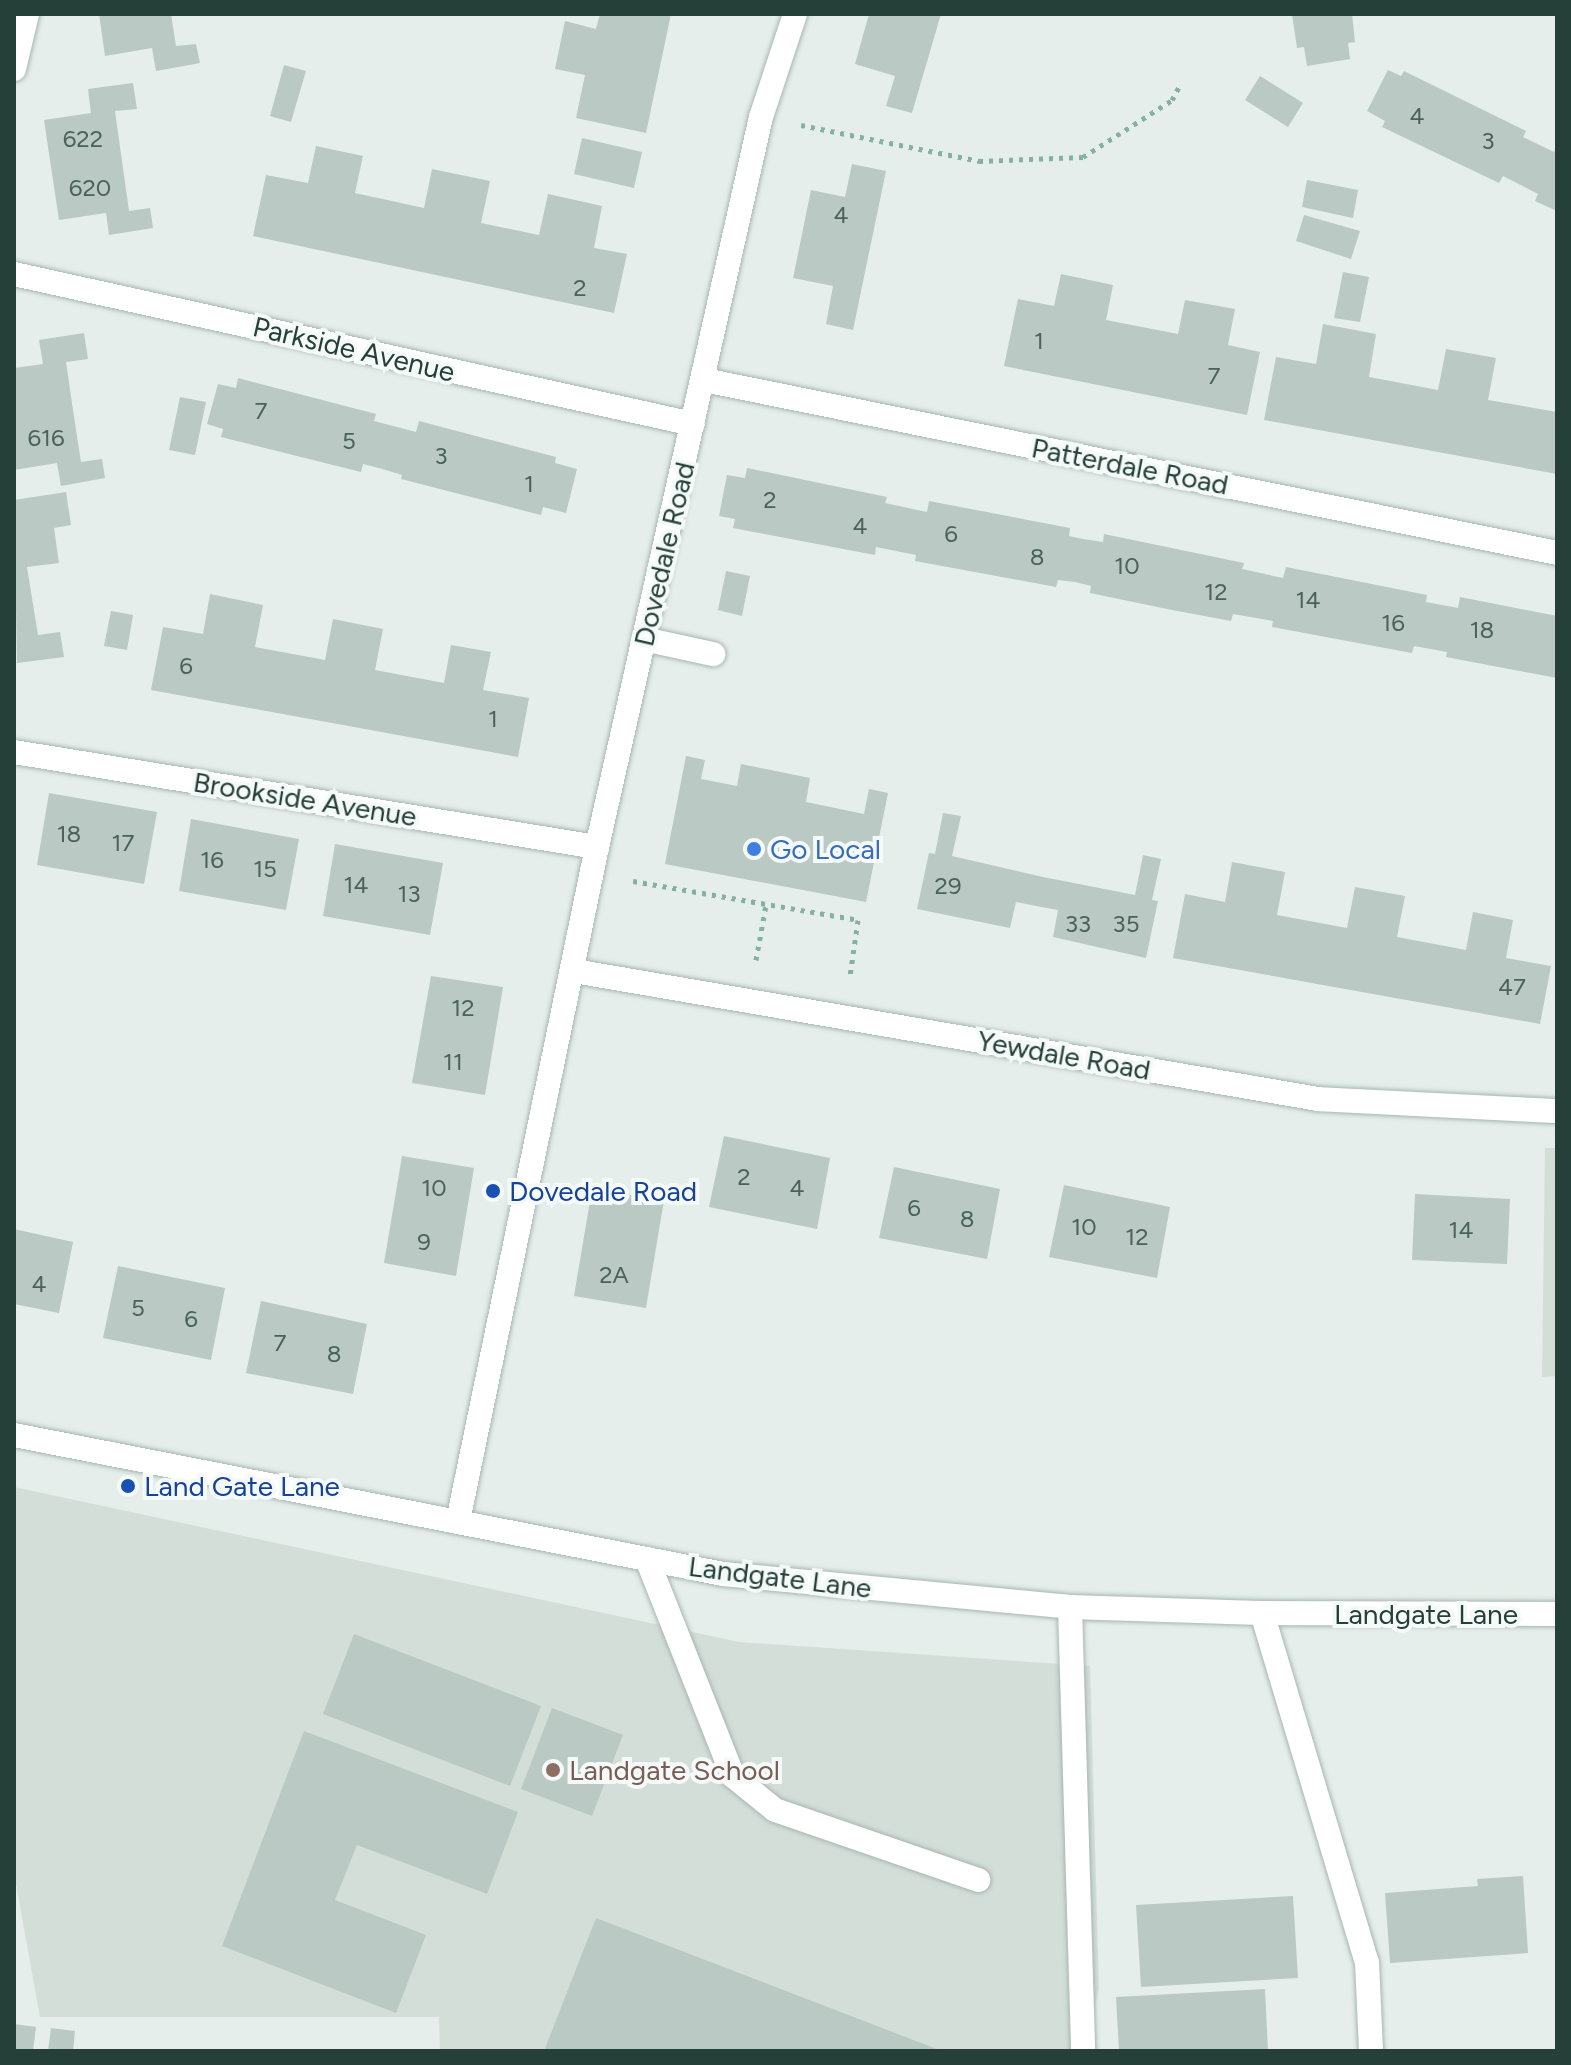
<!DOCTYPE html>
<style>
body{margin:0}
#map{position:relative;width:1571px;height:2065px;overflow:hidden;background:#e5eeea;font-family:Figtree,sans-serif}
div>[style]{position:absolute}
.built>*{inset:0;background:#d3ded9}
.building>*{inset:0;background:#bac9c3}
.path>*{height:5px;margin-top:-2.5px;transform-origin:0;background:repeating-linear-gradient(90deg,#85b1a3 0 4px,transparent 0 10px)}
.roads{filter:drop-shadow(0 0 2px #a7b6b1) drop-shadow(0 0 2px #a7b6b1)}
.lane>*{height:24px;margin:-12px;padding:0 12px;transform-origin:12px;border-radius:12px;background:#fff}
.street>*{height:24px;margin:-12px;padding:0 12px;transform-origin:12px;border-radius:12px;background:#fff}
.dots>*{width:22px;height:22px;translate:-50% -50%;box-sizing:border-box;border:4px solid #f5faf8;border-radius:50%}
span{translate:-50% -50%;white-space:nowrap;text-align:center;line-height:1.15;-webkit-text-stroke:8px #f5faf8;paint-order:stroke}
.number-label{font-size:24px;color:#4a625b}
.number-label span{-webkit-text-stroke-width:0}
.street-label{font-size:28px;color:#244038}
.shop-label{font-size:28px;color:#366cbe}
.left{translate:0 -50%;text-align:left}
.transit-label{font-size:28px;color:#164399}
.education-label{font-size:28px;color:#785e54}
.frame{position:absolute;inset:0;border:16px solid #244038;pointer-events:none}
</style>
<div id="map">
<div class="built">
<i style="clip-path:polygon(1545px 1148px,1557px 1148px,1557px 1376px,1542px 1377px)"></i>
<i style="clip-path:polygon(14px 1487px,739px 1642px,1090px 1666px,1099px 1989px,1083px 2051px,440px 2051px,439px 2017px,40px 2017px,14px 1873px)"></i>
</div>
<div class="building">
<i style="clip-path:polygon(99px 14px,171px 14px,176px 46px,196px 44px,200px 63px,156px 71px,152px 48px,105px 56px)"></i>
<i style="clip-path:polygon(600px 14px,671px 14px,646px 133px,576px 118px,585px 75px,555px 69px,565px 21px,596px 29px)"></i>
<i style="clip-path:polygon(869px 14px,941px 14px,912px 113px,886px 106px,895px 76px,855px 64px)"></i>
<i style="clip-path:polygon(1292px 14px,1352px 14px,1355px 42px,1348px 43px,1350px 59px,1307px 66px,1304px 47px,1297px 48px)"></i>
<i style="clip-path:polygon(284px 65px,306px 71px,291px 122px,270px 116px)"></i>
<i style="clip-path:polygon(1388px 70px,1401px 76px,1404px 71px,1526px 131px,1523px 137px,1554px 152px,1557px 145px,1557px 211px,1535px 201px,1538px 194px,1503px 176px,1499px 183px,1382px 127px,1385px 121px,1367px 111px)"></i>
<i style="clip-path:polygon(1260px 76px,1303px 103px,1288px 127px,1245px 100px)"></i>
<i style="clip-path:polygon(133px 83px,137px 109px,115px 111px,129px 211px,150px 208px,153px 228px,109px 235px,106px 213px,59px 220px,44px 120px,91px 113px,88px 89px)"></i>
<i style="clip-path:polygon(582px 138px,642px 152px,634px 188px,574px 174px)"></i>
<i style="clip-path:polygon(316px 146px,363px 156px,355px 193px,424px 208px,432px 169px,490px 181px,481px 223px,539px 235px,548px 194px,602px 206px,594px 248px,627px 254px,614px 313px,253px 236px,266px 175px,308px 183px)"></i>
<i style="clip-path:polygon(852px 164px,886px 171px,853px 330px,826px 324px,833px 286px,793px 278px,811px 190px,845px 197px)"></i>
<i style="clip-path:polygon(1307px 180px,1358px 190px,1353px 218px,1302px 207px)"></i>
<i style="clip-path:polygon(1304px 215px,1360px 231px,1351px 259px,1296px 241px)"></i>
<i style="clip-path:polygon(1343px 272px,1369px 277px,1360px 322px,1334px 318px)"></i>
<i style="clip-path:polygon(1061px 274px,1113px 285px,1106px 320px,1178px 334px,1185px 300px,1235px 309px,1228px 345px,1260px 352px,1247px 415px,1004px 366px,1018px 299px,1054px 306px)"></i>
<i style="clip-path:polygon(1323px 324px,1376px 334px,1369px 377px,1438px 390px,1446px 349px,1496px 358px,1488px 400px,1557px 412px,1557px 474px,1264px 420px,1276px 357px,1316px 364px)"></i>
<i style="clip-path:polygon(84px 333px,88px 359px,66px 362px,73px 410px,81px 462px,102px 459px,105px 478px,61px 486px,57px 463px,14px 470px,14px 368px,43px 364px,39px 340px)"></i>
<i style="clip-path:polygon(238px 378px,376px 414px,374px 421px,416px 432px,419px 421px,556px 457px,555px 463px,577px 469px,566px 513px,543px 507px,541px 515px,401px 479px,402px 475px,386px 470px,363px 464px,361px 472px,221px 437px,223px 429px,207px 424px,218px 384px,236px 388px)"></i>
<i style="clip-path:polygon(180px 397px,206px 402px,195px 455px,169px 450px)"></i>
<i style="clip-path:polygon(747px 468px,887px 497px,885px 503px,927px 512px,929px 501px,1070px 528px,1069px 536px,1083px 539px,1103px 542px,1104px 534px,1244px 563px,1242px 569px,1283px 578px,1286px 567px,1427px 595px,1426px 602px,1458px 608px,1460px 597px,1557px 616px,1557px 678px,1446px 657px,1447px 652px,1414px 646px,1412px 653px,1272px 627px,1273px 621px,1233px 614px,1231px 621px,1167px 609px,1090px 593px,1091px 586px,1075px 582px,1058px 580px,1056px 587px,915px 561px,916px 555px,876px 547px,875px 555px,733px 528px,735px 519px,719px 516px,727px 475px,745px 478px)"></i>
<i style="clip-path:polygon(66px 492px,71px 525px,54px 528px,59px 563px,27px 567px,38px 635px,60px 632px,64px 657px,17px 663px,14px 500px)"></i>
<i style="clip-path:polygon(726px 571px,750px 576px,742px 616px,718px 610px)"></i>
<i style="clip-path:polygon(210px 594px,263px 605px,255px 647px,325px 660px,333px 619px,383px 629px,375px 670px,444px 683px,451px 645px,491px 652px,483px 690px,529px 698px,518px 757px,151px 690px,163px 627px,203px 634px)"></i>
<i style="clip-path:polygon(111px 611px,133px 615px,127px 650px,104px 646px)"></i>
<i style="clip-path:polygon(686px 756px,705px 760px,701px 779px,737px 786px,741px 764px,810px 778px,806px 802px,864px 814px,869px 789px,888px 793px,866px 902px,665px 864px)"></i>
<i style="clip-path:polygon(49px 793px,157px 812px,144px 884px,37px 865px)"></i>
<i style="clip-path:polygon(943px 813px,961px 816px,952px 856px,1043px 877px,1135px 895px,1143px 855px,1161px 859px,1152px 900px,1158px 901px,1146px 958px,1053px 937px,1058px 910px,1036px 906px,1016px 902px,1010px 928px,917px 909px,929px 853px,935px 854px)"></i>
<i style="clip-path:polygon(191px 819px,299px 839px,286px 910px,179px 891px)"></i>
<i style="clip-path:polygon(335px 844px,443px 863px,430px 935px,323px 916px)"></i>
<i style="clip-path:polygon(1232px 862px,1285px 872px,1277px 915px,1347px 928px,1355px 887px,1405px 896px,1397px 937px,1466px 950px,1473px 912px,1513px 920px,1506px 958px,1551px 966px,1540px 1024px,1173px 958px,1185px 894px,1225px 902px)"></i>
<i style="clip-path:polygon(431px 976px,503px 987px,485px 1095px,412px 1083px)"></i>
<i style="clip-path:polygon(724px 1136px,830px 1158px,817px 1229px,709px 1207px)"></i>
<i style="clip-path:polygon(402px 1156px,474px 1168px,456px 1276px,384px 1263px)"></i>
<i style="clip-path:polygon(894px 1167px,1000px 1189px,987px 1259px,879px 1238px)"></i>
<i style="clip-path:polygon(1064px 1185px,1170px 1207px,1157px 1278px,1049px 1257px)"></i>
<i style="clip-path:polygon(592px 1189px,664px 1200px,646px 1308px,574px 1296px)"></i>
<i style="clip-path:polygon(1415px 1194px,1510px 1199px,1507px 1264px,1412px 1260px)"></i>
<i style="clip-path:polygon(14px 1229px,73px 1242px,59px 1313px,14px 1304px)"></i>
<i style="clip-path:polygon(118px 1266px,225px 1288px,211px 1360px,103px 1338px)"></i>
<i style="clip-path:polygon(261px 1301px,367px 1324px,353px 1394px,246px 1373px)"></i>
<i style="clip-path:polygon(354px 1634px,541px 1706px,510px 1786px,323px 1714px)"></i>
<i style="clip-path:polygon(552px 1708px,623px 1735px,592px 1816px,521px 1789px)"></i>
<i style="clip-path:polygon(304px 1731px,518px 1812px,487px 1894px,357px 1845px,335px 1900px,426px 1935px,396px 2013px,222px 1946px)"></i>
<i style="clip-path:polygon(1523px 1876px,1528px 1953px,1390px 1963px,1385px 1893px,1478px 1886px,1477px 1879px)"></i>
<i style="clip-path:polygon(1293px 1896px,1298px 1978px,1141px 1987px,1136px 1905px)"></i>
<i style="clip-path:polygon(596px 1918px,942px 2051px,544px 2051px)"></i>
<i style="clip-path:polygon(1265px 1989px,1268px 2051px,1119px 2051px,1116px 1997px)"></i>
<i style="clip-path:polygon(14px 2024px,36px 2027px,33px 2051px,14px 2051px)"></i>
<i style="clip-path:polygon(51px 2028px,75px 2031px,73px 2051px,48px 2051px)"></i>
</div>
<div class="path">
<i style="left:801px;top:125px;width:182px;rotate:11.4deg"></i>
<i style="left:979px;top:161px;width:104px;rotate:-2.2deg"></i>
<i style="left:1083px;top:157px;width:106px;rotate:-32.6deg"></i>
<i style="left:1172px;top:100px;width:19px;rotate:-62deg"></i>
<i style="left:633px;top:881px;width:228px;rotate:9.8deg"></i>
<i style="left:858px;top:920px;width:57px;rotate:98.1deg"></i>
<i style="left:756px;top:960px;width:56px;rotate:-79.7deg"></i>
</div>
<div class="roads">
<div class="lane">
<i style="left:644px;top:639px;width:71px;rotate:12.3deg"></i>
<i style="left:647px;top:1559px;width:233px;rotate:68.4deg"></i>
<i style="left:733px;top:1776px;width:54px;rotate:39deg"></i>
<i style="left:775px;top:1810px;width:215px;rotate:19deg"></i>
<i style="left:1070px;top:1607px;width:444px;rotate:88.3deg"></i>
<i style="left:1262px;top:1613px;width:364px;rotate:73.3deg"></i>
<i style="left:1367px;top:1962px;width:89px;rotate:87.4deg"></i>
</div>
<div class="street">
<i style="left:14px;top:69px;width:57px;rotate:-76.7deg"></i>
<i style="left:14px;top:274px;width:695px;rotate:12.46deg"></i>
<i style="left:704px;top:380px;width:870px;rotate:11.46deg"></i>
<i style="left:14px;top:752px;width:591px;rotate:9.26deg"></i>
<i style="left:574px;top:971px;width:755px;rotate:9.76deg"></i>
<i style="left:1318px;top:1099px;width:239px;rotate:2.9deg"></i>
<i style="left:14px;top:1435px;width:722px;rotate:11.09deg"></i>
<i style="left:723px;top:1574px;width:349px;rotate:5.4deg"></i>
<i style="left:1070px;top:1607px;width:192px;rotate:1.8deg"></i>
<i style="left:1262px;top:1613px;width:295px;rotate:0.2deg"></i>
<i style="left:458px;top:1521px;width:688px;rotate:-78.35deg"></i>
<i style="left:597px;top:847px;width:748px;rotate:-77.34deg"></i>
<i style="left:761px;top:117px;width:108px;rotate:-71.7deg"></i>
</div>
</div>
<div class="dots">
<i style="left:754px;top:849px;background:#3f7fe0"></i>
<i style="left:493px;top:1191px;background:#1a4fb4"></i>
<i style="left:128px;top:1486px;background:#1a4fb4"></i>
<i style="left:553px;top:1770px;background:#8d6e63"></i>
</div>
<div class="number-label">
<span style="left:1417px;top:116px">4</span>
<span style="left:83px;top:139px">622</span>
<span style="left:1488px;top:141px">3</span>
<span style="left:90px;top:188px">620</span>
<span style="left:841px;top:215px">4</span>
<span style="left:580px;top:288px">2</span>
<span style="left:1039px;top:341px">1</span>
<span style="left:1214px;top:376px">7</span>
<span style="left:261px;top:411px">7</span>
<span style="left:46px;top:438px">616</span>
<span style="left:349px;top:441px">5</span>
<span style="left:441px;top:456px">3</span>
<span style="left:529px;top:484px">1</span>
<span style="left:770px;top:500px">2</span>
<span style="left:860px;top:526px">4</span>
<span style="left:951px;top:534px">6</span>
<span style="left:1037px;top:557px">8</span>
<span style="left:1127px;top:566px">10</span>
<span style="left:1216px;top:592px">12</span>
<span style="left:1308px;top:600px">14</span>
<span style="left:1393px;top:623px">16</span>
<span style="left:1482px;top:630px">18</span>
<span style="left:186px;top:666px">6</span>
<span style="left:493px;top:719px">1</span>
<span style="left:69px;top:834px">18</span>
<span style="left:123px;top:843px">17</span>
<span style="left:212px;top:860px">16</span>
<span style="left:265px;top:869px">15</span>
<span style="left:356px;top:885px">14</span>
<span style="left:948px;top:886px">29</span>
<span style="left:409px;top:894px">13</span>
<span style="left:1078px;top:924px">33</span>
<span style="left:1126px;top:924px">35</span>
<span style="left:1512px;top:987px">47</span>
<span style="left:463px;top:1008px">12</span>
<span style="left:453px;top:1062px">11</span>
<span style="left:744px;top:1177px">2</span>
<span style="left:434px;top:1188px">10</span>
<span style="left:797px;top:1188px">4</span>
<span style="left:914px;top:1208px">6</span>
<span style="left:967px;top:1219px">8</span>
<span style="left:1084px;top:1227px">10</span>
<span style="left:1461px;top:1230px">14</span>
<span style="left:1137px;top:1237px">12</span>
<span style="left:424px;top:1242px">9</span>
<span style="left:614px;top:1275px">2A</span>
<span style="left:39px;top:1284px">4</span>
<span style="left:138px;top:1308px">5</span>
<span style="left:191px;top:1319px">6</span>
<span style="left:280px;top:1343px">7</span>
<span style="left:334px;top:1354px">8</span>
</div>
<div class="street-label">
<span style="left:354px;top:349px;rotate:13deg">Parkside Avenue</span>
<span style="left:1130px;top:466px;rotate:11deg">Patterdale Road</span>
<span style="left:664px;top:554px;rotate:-77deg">Dovedale Road</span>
<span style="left:305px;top:799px;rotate:9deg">Brookside Avenue</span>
<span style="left:1064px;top:1055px;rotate:10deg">Yewdale Road</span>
<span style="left:780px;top:1577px;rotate:7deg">Landgate Lane</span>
<span style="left:1426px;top:1614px">Landgate Lane</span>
</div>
<div class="shop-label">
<span class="left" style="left:770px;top:849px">Go Local</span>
</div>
<div class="transit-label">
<span class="left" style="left:509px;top:1191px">Dovedale Road</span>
<span class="left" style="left:144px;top:1486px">Land Gate Lane</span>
</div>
<div class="education-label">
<span class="left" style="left:569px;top:1770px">Landgate School</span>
</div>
<div class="frame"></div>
</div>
